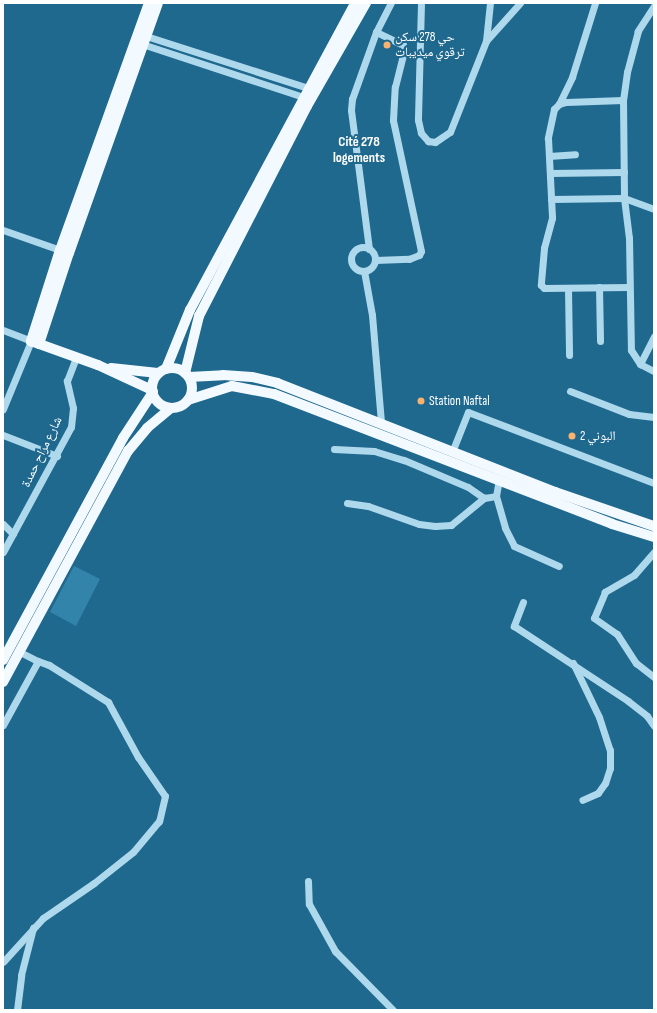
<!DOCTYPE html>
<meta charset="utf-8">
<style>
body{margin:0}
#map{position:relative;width:657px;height:1013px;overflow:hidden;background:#1f688e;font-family:"Sofia Sans Condensed","Noto Naskh Arabic",sans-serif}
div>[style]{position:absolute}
.green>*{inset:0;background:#3384ab}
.minor>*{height:7px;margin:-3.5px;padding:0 3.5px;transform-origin:3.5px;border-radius:3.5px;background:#aed8ec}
.minor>.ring{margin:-3.5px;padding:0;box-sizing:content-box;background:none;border:7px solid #aed8ec;border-radius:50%}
.major>*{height:10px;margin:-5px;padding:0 5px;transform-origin:5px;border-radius:5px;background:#f3faff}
.major>.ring{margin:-5px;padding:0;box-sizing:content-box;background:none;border:10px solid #f3faff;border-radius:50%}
.dots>*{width:11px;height:11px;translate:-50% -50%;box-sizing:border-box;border:2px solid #1f688e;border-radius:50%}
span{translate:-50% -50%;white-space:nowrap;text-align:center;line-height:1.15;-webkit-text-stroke:4px #1f688e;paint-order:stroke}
.poi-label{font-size:13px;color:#fff}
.left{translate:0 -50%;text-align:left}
.street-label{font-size:13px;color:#fff}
.neighbourhood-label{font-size:14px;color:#fff;font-weight:700}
.frame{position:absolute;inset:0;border:4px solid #fff;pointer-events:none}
</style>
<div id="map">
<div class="green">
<i style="clip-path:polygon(74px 566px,100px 579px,76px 626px,50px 612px)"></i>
</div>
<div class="minor">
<i style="left:421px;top:3px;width:117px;rotate:91.5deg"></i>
<i style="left:418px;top:120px;width:13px;rotate:77deg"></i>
<i style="left:421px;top:133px;width:11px;rotate:49deg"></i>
<i style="left:428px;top:141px;width:7px;rotate:8deg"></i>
<i style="left:435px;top:142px;width:18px;rotate:-34deg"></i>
<i style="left:450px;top:132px;width:98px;rotate:-68.4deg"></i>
<i style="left:486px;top:41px;width:51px;rotate:-48.2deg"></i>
<i style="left:654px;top:6px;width:30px;rotate:123deg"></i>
<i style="left:638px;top:31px;width:42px;rotate:105deg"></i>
<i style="left:627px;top:72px;width:28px;rotate:98deg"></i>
<i style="left:623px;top:100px;width:98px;rotate:89.4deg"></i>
<i style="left:624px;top:198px;width:40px;rotate:82.9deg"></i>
<i style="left:629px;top:238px;width:112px;rotate:89deg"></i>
<i style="left:631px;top:350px;width:17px;rotate:57deg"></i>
<i style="left:640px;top:364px;width:16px;rotate:27deg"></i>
<i style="left:143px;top:35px;width:173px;rotate:17.8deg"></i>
<i style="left:486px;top:41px;width:38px;rotate:-84deg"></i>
<i style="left:139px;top:43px;width:173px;rotate:18.2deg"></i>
<i style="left:623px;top:100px;width:57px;rotate:178deg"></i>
<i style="left:566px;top:102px;width:7px;rotate:164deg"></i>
<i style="left:559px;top:104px;width:7px;rotate:135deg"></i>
<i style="left:554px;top:109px;width:30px;rotate:102deg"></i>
<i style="left:548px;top:138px;width:80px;rotate:87.1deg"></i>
<i style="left:552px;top:218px;width:31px;rotate:105deg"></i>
<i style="left:544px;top:248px;width:37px;rotate:95deg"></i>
<i style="left:541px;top:285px;width:4px;rotate:45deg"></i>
<i style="left:544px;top:288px;width:85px;rotate:-0.7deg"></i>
<i style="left:559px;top:104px;width:30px;rotate:-64deg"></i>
<i style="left:572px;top:77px;width:77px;rotate:-72.7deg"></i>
<i style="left:549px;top:156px;width:26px;rotate:-4deg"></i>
<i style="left:550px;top:173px;width:74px;rotate:-0.8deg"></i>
<i style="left:551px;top:199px;width:73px;rotate:-0.8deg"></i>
<i style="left:624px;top:198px;width:32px;rotate:20deg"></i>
<i style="left:3px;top:230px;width:64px;rotate:19.3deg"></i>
<i class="ring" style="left:351px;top:247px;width:17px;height:17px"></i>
<i style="left:369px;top:249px;width:140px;rotate:-97.4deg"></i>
<i style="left:351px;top:110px;width:11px;rotate:-85deg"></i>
<i style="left:352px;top:99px;width:71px;rotate:-70.3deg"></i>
<i style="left:376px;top:32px;width:33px;rotate:-63deg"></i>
<i style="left:375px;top:260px;width:34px;rotate:-2deg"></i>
<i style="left:409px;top:259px;width:11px;rotate:-22deg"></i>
<i style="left:419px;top:255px;width:4px;rotate:-63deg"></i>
<i style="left:421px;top:251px;width:134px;rotate:-102.1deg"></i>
<i style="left:393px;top:120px;width:33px;rotate:-87deg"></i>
<i style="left:395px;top:87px;width:38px;rotate:-76deg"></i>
<i style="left:404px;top:50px;width:5px;rotate:-101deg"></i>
<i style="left:403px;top:45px;width:30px;rotate:-154deg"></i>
<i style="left:364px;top:271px;width:45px;rotate:79.7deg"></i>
<i style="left:372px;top:315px;width:108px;rotate:85.2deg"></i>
<i style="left:599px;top:287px;width:54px;rotate:88.9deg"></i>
<i style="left:568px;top:288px;width:67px;rotate:89.1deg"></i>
<i style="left:3px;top:330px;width:30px;rotate:21deg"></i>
<i style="left:31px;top:341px;width:74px;rotate:112.4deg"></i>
<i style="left:640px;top:364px;width:31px;rotate:-63deg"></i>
<i style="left:570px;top:391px;width:63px;rotate:21.3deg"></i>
<i style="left:629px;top:414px;width:25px;rotate:7deg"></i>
<i style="left:3px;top:435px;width:58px;rotate:21.3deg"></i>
<i style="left:334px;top:449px;width:40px;rotate:2.9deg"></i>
<i style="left:374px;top:451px;width:31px;rotate:17deg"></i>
<i style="left:404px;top:460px;width:69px;rotate:22.9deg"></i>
<i style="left:468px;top:487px;width:19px;rotate:35deg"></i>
<i style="left:452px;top:452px;width:43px;rotate:-68.2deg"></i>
<i style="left:468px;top:412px;width:199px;rotate:20.9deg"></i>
<i style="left:499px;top:479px;width:17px;rotate:100deg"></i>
<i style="left:496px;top:496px;width:33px;rotate:74deg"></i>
<i style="left:505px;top:528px;width:20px;rotate:63deg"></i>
<i style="left:514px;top:546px;width:49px;rotate:24deg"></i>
<i style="left:347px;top:503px;width:21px;rotate:8deg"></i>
<i style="left:368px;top:506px;width:54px;rotate:19.4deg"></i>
<i style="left:419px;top:524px;width:16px;rotate:7deg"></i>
<i style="left:435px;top:526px;width:16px;rotate:-4deg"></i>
<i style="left:451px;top:525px;width:43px;rotate:-39.3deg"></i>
<i style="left:484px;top:498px;width:12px;rotate:-9deg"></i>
<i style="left:3px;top:524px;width:14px;rotate:45deg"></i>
<i style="left:3px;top:552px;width:142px;rotate:-61.5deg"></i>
<i style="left:71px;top:427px;width:19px;rotate:-84deg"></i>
<i style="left:73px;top:408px;width:28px;rotate:-103deg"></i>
<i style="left:67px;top:381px;width:26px;rotate:-69deg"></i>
<i style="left:654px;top:552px;width:30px;rotate:131deg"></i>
<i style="left:634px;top:575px;width:34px;rotate:150deg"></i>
<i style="left:605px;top:592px;width:28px;rotate:113deg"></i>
<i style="left:594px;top:618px;width:28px;rotate:35deg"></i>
<i style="left:617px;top:634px;width:35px;rotate:57deg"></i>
<i style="left:636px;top:663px;width:23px;rotate:38deg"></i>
<i style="left:523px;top:602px;width:26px;rotate:111deg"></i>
<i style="left:514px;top:626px;width:136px;rotate:33.3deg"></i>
<i style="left:628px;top:701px;width:24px;rotate:38deg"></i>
<i style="left:647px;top:716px;width:12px;rotate:55deg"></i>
<i style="left:20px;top:652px;width:20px;rotate:27deg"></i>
<i style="left:573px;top:663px;width:60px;rotate:64.3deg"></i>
<i style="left:599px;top:717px;width:35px;rotate:72deg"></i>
<i style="left:610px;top:750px;width:18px;rotate:90deg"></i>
<i style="left:610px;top:768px;width:16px;rotate:108deg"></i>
<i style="left:605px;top:783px;width:12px;rotate:125deg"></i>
<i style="left:598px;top:793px;width:17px;rotate:156deg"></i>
<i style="left:3px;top:725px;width:73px;rotate:-61.3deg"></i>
<i style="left:38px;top:661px;width:12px;rotate:20deg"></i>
<i style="left:49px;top:665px;width:70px;rotate:32.1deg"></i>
<i style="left:108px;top:702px;width:63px;rotate:61.4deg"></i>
<i style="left:138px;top:757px;width:47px;rotate:55.3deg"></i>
<i style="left:165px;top:796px;width:26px;rotate:103deg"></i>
<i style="left:159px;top:821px;width:40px;rotate:130deg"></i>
<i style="left:133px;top:852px;width:50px;rotate:141.5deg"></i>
<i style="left:94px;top:883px;width:62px;rotate:145.5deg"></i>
<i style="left:43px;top:918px;width:59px;rotate:132.3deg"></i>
<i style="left:308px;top:881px;width:23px;rotate:88deg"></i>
<i style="left:309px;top:904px;width:54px;rotate:61deg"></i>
<i style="left:335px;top:951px;width:83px;rotate:45.5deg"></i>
<i style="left:17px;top:1010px;width:35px;rotate:-83deg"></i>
<i style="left:21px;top:975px;width:49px;rotate:-75.7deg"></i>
</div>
<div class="major">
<i style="left:149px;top:3px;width:263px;rotate:109.8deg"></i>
<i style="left:60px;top:250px;width:96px;rotate:107.7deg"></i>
<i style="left:31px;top:341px;width:71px;rotate:19.7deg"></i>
<i style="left:98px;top:365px;width:60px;rotate:24.8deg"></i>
<i style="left:39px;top:344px;width:96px;rotate:-71.8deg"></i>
<i style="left:69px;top:253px;width:265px;rotate:-70.4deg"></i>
<i style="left:111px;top:368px;width:47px;rotate:6.1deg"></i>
<i class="ring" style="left:152px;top:368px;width:30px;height:30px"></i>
<i style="left:166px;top:369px;width:64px;rotate:-67.9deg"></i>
<i style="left:190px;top:310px;width:349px;rotate:-61.7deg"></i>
<i style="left:185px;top:373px;width:59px;rotate:-76.2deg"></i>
<i style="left:199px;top:316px;width:236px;rotate:-62.8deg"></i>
<i style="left:307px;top:106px;width:119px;rotate:-60.2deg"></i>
<i style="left:189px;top:377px;width:34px;rotate:-3deg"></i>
<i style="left:223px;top:375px;width:29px;rotate:4deg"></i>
<i style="left:252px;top:377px;width:26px;rotate:13deg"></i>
<i style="left:277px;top:383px;width:299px;rotate:21.4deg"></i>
<i style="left:555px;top:492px;width:105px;rotate:19deg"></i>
<i style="left:188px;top:400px;width:46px;rotate:-17.7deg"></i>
<i style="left:232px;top:386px;width:43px;rotate:10.8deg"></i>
<i style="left:274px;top:394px;width:362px;rotate:21deg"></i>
<i style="left:612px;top:524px;width:44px;rotate:17.2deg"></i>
<i style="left:3px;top:660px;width:252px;rotate:-61.6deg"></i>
<i style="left:123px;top:438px;width:55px;rotate:-56.9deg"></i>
<i style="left:3px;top:682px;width:263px;rotate:-61.6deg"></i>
<i style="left:128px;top:451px;width:30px;rotate:-50deg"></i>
<i style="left:147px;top:428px;width:31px;rotate:-40deg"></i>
</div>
<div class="dots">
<i style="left:387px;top:45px;background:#fab36e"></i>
<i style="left:421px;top:401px;background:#fab36e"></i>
<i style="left:572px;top:436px;background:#fab36e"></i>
</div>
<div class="poi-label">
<span class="left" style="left:395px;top:45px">حي 278 سكن<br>ترقوي ميديبات</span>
<span class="left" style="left:429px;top:401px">Station Naftal</span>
<span class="left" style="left:580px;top:436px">البوني 2</span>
</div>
<div class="street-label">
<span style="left:42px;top:452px;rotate:-64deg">شارع مراح حمدة</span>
</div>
<div class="neighbourhood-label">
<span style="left:359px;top:150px">Cité 278<br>logements</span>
</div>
<div class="frame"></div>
</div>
